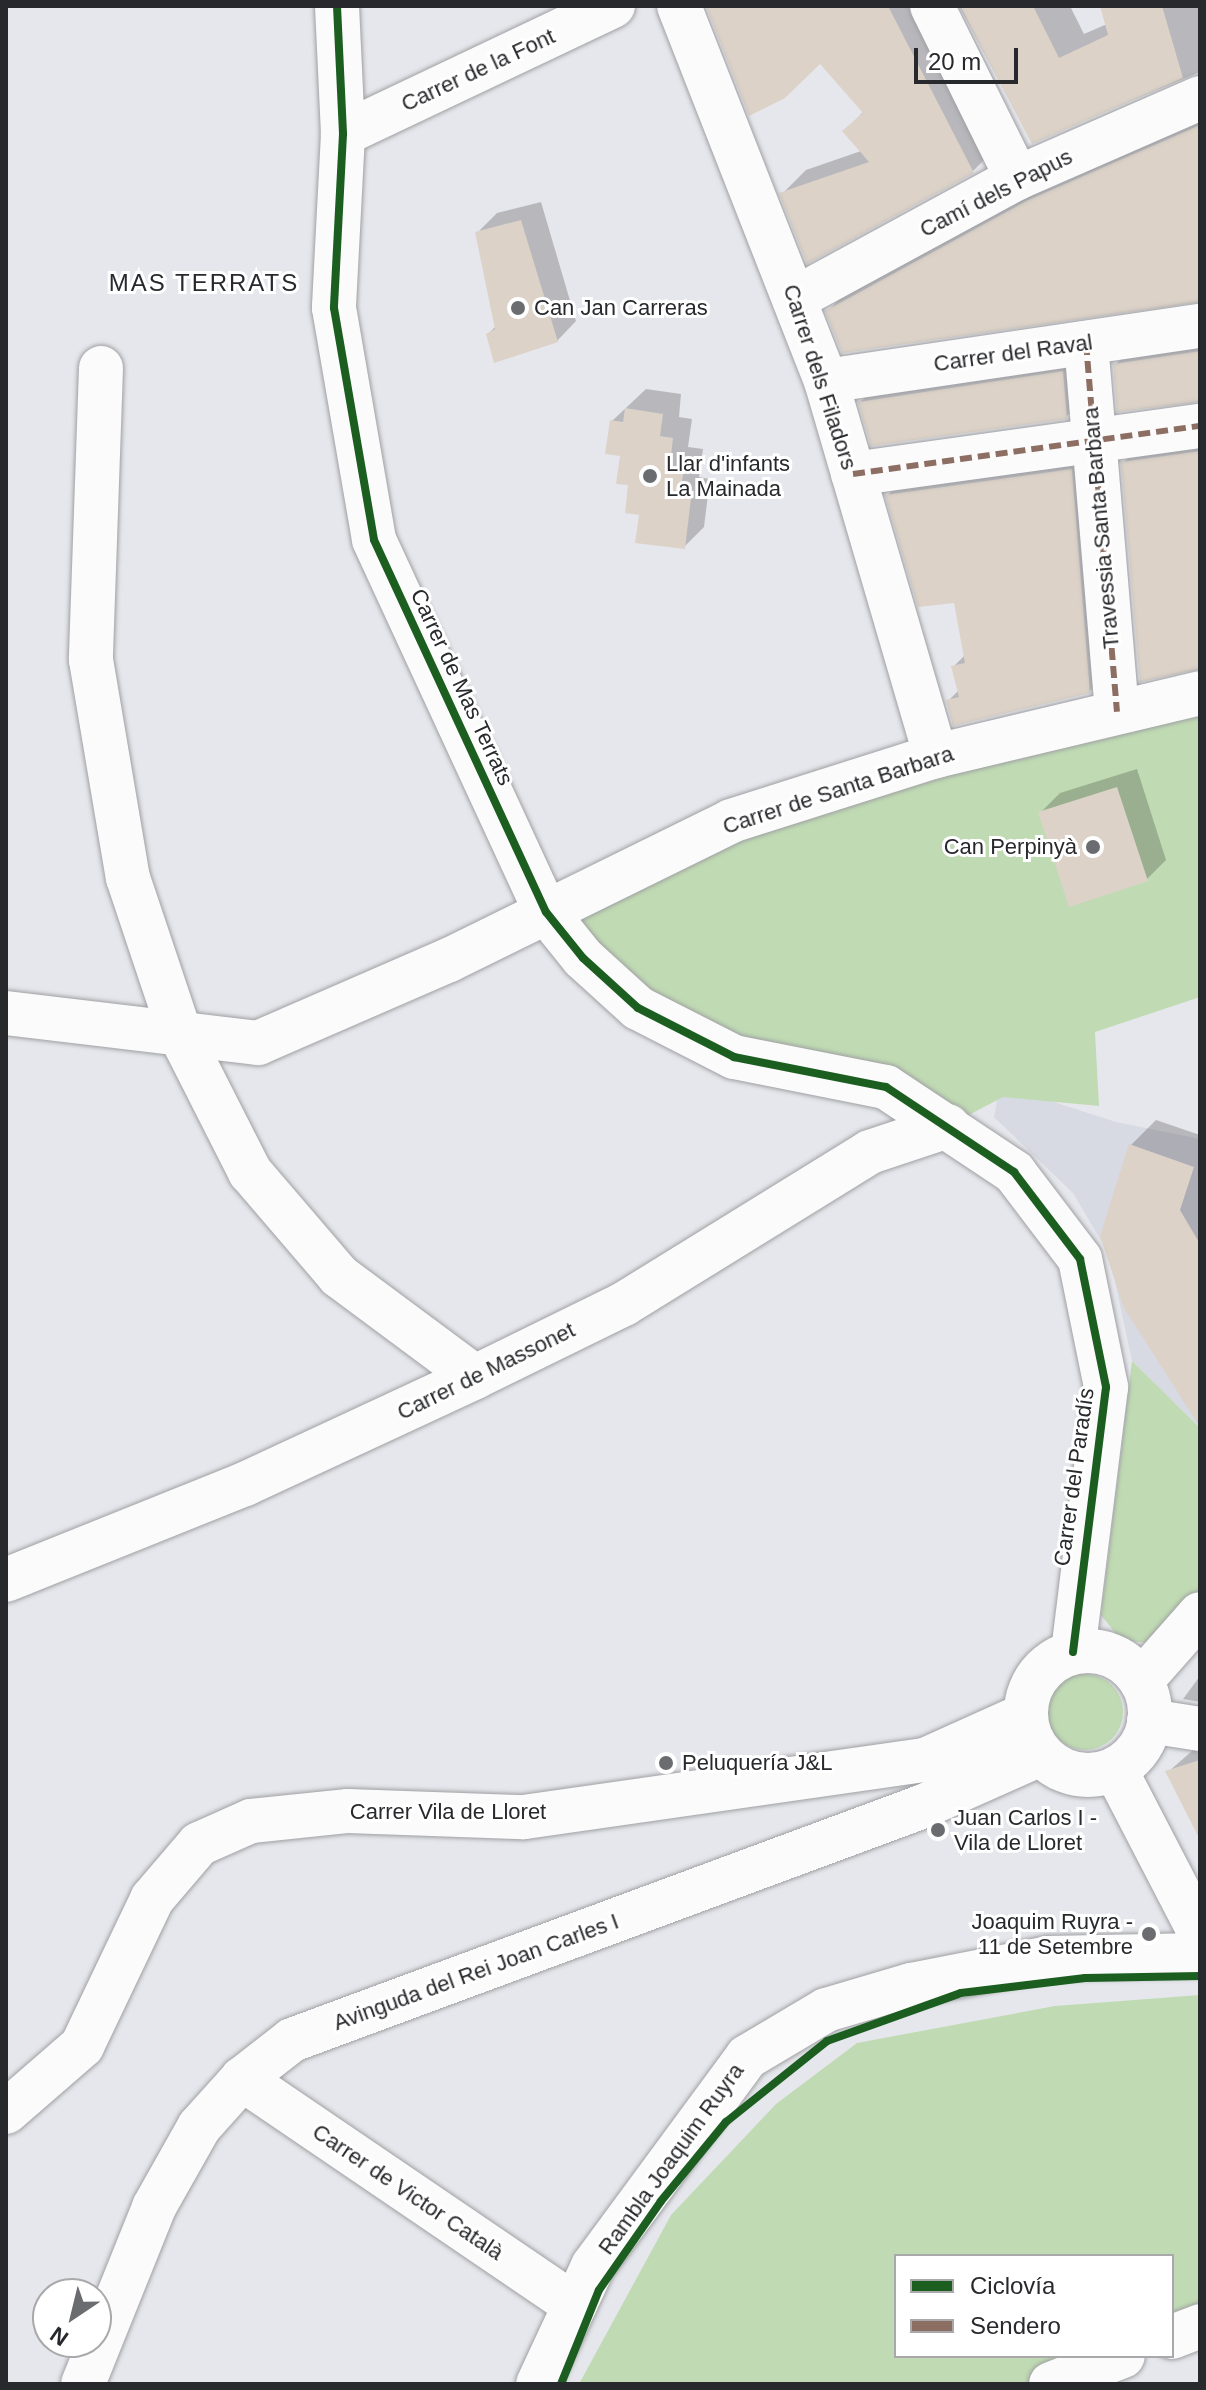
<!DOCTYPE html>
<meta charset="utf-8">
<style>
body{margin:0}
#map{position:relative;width:1206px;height:2390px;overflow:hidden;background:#e6e7ec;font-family:Arial,sans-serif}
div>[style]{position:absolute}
.built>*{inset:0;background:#d7d9e3}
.green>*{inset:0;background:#c0dbb3}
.round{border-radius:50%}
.shadow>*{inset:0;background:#0003}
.building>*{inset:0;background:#dcd2c8}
.roads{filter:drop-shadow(0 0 2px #9fa0a3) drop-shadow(0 0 2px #9fa0a3)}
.minor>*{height:44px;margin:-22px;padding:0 22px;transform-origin:22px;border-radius:22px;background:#fbfbfc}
.minor>.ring{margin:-22px;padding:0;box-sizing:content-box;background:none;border:44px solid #fbfbfc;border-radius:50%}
.quiet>*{height:6px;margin-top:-3px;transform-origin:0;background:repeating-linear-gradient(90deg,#8d6e63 0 12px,transparent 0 18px)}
.cycleway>*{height:8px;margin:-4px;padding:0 4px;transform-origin:4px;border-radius:4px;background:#1b5e20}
.dots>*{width:22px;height:22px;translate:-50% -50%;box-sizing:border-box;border:4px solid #fff;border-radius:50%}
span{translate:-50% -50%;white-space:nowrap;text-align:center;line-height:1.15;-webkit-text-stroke:6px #fff;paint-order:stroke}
.street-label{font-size:22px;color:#28292c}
.poi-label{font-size:22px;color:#28292c}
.left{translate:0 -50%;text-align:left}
.right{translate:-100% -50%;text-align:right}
.neighbourhood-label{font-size:24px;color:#28292f;letter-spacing:2px}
.frame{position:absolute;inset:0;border:8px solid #28292c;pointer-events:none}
.legend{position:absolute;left:894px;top:2254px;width:280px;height:104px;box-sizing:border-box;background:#fff;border:2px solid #a9a9ab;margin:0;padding:10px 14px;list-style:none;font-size:24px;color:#28292c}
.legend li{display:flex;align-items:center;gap:16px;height:40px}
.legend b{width:40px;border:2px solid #a9a9ab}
.north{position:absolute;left:32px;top:2278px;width:80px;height:80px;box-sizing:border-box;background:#fff;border:2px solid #a9a9ab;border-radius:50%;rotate:215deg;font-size:22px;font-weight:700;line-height:32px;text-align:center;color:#28292c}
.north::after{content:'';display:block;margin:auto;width:28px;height:36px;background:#6a6c6f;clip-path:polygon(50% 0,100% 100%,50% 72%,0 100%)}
.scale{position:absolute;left:914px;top:48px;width:104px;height:36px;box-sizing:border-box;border:4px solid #28292c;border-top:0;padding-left:10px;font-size:24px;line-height:28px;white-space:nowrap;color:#28292c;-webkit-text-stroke:6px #fff;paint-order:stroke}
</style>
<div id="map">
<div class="built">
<i style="clip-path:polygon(1000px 1085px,1116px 1122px,1200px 1139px,1200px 1428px,1132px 1361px,1109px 1254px,1073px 1193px,994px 1117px)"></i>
</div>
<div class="green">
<i style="clip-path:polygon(1200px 705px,1200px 997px,1095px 1032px,1099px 1106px,1003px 1097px,948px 1126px,734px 1057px,546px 912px,731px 821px)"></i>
<i style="clip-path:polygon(1132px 1361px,1200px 1428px,1200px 1592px,1156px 1644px,1121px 1640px,1101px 1615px)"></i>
<i class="round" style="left:1047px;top:1674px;width:76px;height:76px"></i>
<i style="clip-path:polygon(1200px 1995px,1200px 2318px,1172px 2329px,1172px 2256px,896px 2256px,896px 2356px,1101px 2356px,1028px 2384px,579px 2384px,671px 2215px,776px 2104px,857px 2043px,1055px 2006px)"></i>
</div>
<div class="shadow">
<i style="clip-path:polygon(709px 6px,924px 6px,997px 147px,973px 171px,808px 261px,782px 194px,806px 170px,861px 151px,845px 131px,864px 111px,820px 61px)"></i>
<i style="clip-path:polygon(959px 6px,1070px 6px,1084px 34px,1107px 24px,1102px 6px,1200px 6px,1200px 72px,1032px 142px)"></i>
<i style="clip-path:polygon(1200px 113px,1200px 301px,828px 311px,852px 286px,1055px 176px)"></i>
<i style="clip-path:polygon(541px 202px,576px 321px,557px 341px,488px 334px,496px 326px,477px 233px,497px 213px)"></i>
<i style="clip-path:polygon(1200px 329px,1200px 400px,1115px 365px,1140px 340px)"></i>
<i style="clip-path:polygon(1082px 353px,1086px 398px,1066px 417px,860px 402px,880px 383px)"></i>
<i style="clip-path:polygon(646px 389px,681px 394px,679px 417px,692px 419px,688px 447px,703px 449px,699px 477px,710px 479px,704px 527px,684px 547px,641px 513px,612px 421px)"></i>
<i style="clip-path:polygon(1200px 431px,1200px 668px,1123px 463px,1148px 438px)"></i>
<i style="clip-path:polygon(1096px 445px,1115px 666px,1089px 692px,948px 701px,959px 690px,953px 667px,965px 655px,956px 601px,888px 495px,913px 470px)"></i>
<i style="clip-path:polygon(1137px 769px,1166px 860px,1147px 879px,1040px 813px,1060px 793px)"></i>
<i style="clip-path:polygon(1156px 1120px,1200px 1135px,1200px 1410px,1131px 1145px)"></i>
<i style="clip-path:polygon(1200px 1676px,1200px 1702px,1183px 1699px)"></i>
<i style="clip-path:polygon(1200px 1744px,1200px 1836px,1168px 1772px)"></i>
</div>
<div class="building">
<i style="clip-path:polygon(706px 6px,888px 6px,974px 173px,807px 264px,779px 193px,869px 162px,842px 131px,863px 113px,820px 64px,785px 98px,749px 116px)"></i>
<i style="clip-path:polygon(960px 6px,1033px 6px,1059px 58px,1108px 35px,1100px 6px,1162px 6px,1183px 78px,1032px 144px)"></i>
<i style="clip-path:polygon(1200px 125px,1200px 302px,842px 353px,825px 311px,1028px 200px)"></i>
<i style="clip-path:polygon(521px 220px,558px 342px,494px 363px,486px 334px,495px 329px,475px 232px)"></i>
<i style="clip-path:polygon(1200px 351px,1200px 402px,1117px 412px,1113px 364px)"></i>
<i style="clip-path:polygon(1063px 371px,1067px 419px,871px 446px,858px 402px)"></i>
<i style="clip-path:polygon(625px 408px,663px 414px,660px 436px,673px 438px,670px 466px,684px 468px,680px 496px,691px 498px,685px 549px,635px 543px,639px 515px,625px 513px,628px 485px,616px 484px,620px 456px,605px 454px,610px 420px,623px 422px)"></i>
<i style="clip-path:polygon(1200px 451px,1200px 669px,1140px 682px,1121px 462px)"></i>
<i style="clip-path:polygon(1072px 469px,1090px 693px,953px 726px,946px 700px,959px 697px,951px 666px,965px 663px,954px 603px,918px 607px,885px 495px)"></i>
<i style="clip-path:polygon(1117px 787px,1148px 881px,1069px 907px,1038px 812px)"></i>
<i style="clip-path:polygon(1129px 1144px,1194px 1167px,1180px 1210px,1200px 1244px,1200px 1427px,1124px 1308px,1100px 1236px)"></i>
<i style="clip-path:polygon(1200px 1760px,1200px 1840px,1165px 1771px)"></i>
</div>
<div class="roads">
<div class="minor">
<i style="left:337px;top:6px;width:128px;rotate:87.3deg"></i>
<i style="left:343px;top:134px;width:174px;rotate:93deg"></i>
<i style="left:334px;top:308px;width:235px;rotate:80.2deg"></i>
<i style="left:374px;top:540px;width:410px;rotate:65.2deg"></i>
<i style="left:546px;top:912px;width:59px;rotate:51.2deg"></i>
<i style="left:583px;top:958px;width:74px;rotate:42.3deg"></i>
<i style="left:638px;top:1008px;width:108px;rotate:27deg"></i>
<i style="left:734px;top:1057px;width:155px;rotate:11.2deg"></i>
<i style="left:886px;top:1087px;width:154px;rotate:33.6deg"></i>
<i style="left:1014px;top:1172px;width:109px;rotate:52.8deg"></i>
<i style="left:1080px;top:1259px;width:131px;rotate:78.5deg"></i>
<i style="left:1106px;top:1387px;width:267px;rotate:97.1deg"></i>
<i style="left:679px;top:6px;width:403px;rotate:68.6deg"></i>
<i style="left:826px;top:381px;width:391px;rotate:73.7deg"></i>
<i style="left:932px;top:6px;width:192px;rotate:63.7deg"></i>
<i style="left:343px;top:134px;width:299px;rotate:-25.4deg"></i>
<i style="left:796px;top:298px;width:251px;rotate:-28.5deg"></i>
<i style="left:1017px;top:178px;width:200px;rotate:-23.6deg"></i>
<i style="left:1086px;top:343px;width:370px;rotate:85.2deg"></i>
<i style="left:101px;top:368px;width:292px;rotate:92deg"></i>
<i style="left:91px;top:660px;width:221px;rotate:80.4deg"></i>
<i style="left:128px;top:878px;width:167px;rotate:71.5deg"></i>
<i style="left:181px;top:1036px;width:153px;rotate:63.1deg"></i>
<i style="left:250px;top:1172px;width:137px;rotate:49.4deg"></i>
<i style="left:339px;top:1276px;width:169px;rotate:36.6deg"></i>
<i style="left:826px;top:381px;width:378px;rotate:-8.4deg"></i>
<i style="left:853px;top:474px;width:350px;rotate:-7.9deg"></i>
<i style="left:6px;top:1013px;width:254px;rotate:6.8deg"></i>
<i style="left:258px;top:1043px;width:208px;rotate:-23.5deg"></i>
<i style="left:449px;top:960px;width:314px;rotate:-26.2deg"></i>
<i style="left:731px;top:821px;width:215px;rotate:-17.6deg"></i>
<i style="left:936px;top:756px;width:271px;rotate:-13.4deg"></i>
<i style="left:6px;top:1580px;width:258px;rotate:-21.9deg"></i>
<i style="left:245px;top:1484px;width:254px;rotate:-24.9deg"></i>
<i style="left:475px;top:1377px;width:166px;rotate:-26.1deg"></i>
<i style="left:624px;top:1304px;width:289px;rotate:-31.7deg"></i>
<i style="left:870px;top:1152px;width:82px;rotate:-18.4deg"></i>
<i class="ring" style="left:1026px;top:1651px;width:80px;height:80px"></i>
<i style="left:1141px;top:1681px;width:89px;rotate:-48.6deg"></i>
<i style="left:1149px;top:1721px;width:52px;rotate:8.9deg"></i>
<i style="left:1115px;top:1769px;width:185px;rotate:62.6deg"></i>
<i style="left:242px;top:2079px;width:402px;rotate:34.2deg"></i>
<i style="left:6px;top:2112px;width:101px;rotate:-41deg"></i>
<i style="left:82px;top:2046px;width:163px;rotate:-64.5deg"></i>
<i style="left:152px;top:1899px;width:72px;rotate:-49.5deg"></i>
<i style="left:199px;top:1844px;width:57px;rotate:-23.9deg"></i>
<i style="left:251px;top:1821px;width:98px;rotate:-5.9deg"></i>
<i style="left:348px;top:1811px;width:176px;rotate:2deg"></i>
<i style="left:524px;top:1817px;width:405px;rotate:-8.1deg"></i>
<i style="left:925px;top:1760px;width:110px;rotate:-24.2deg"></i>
<i style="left:1172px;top:2337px;width:30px;rotate:-21deg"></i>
<i style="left:83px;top:2384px;width:191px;rotate:-68.1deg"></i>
<i style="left:154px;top:2207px;width:92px;rotate:-60.6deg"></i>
<i style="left:199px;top:2127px;width:64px;rotate:-48.1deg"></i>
<i style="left:242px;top:2079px;width:63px;rotate:-38deg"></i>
<i style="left:292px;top:2040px;width:674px;rotate:-20.32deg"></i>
<i style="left:924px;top:1806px;width:128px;rotate:-24deg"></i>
<i style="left:538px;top:2384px;width:130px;rotate:-65deg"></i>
<i style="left:593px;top:2266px;width:260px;rotate:-53.6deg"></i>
<i style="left:747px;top:2057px;width:92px;rotate:-30.7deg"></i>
<i style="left:826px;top:2010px;width:89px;rotate:-16.4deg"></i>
<i style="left:911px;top:1985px;width:140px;rotate:-11.1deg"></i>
<i style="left:1048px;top:1958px;width:152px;rotate:-1.1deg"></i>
<i style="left:1051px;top:2384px;width:77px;rotate:-21.3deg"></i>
</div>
</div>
<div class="quiet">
<i style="left:1086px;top:343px;width:370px;rotate:85.2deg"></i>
<i style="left:853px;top:474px;width:350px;rotate:-7.9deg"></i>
</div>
<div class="cycleway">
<i style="left:337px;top:6px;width:128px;rotate:87.3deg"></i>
<i style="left:343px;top:134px;width:174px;rotate:93deg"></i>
<i style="left:334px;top:308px;width:235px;rotate:80.2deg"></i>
<i style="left:374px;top:540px;width:410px;rotate:65.2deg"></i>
<i style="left:546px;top:912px;width:59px;rotate:51.2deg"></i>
<i style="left:583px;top:958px;width:74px;rotate:42.3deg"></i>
<i style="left:638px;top:1008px;width:108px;rotate:27deg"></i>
<i style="left:734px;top:1057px;width:155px;rotate:11.2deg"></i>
<i style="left:886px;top:1087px;width:154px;rotate:33.6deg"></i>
<i style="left:1014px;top:1172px;width:109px;rotate:52.8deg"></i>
<i style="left:1080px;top:1259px;width:131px;rotate:78.5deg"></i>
<i style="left:1106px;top:1387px;width:267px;rotate:97.1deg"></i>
<i style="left:561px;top:2384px;width:101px;rotate:-68deg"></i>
<i style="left:599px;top:2290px;width:108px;rotate:-55.1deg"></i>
<i style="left:661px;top:2201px;width:102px;rotate:-50.6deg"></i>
<i style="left:726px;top:2122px;width:129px;rotate:-38.7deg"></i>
<i style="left:827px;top:2041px;width:142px;rotate:-19.7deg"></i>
<i style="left:961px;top:1993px;width:125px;rotate:-6.9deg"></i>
<i style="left:1085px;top:1978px;width:115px;rotate:-1deg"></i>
</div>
<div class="dots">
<i style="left:518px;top:308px;background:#6a6c6f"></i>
<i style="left:650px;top:476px;background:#6a6c6f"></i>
<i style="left:1093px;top:847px;background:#6a6c6f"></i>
<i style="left:666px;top:1763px;background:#6a6c6f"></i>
<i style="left:938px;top:1830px;background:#6a6c6f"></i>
<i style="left:1149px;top:1934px;background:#6a6c6f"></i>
</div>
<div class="street-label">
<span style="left:478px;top:70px;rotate:-25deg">Carrer de la Font</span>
<span style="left:996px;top:193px;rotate:-27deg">Camí dels Papus</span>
<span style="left:1013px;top:353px;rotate:-8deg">Carrer del Raval</span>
<span style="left:820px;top:377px;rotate:72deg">Carrer dels Filadors</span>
<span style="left:1101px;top:528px;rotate:-95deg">Travessia Santa Barbara</span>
<span style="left:462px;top:687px;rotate:65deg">Carrer de Mas Terrats</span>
<span style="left:838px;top:790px;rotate:-18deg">Carrer de Santa Barbara</span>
<span style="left:486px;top:1371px;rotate:-26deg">Carrer de Massonet</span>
<span style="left:1074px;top:1477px;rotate:-82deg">Carrer del Paradís</span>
<span style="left:448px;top:1812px">Carrer Vila de Lloret</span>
<span style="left:476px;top:1972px;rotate:-20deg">Avinguda del Rei Joan Carles I</span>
<span style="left:671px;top:2159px;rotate:-54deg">Rambla Joaquim Ruyra</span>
<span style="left:408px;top:2192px;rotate:34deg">Carrer de Victor Català</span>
</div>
<div class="poi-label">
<span class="left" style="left:534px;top:308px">Can Jan Carreras</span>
<span class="left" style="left:666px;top:476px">Llar d'infants<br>La Mainada</span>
<span class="right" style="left:1077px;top:847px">Can Perpinyà</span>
<span class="left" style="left:682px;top:1763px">Peluquería J&amp;L</span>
<span class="left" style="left:954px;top:1830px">Juan Carlos I -<br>Vila de Lloret</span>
<span class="right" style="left:1133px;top:1934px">Joaquim Ruyra -<br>11 de Setembre</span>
</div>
<div class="neighbourhood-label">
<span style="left:204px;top:283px">MAS TERRATS</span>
</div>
<div class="frame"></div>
<ul class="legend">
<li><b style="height:10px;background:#1b5e20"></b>Ciclovía</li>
<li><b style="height:10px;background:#8d6e63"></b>Sendero</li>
</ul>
<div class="north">N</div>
<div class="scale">20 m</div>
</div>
